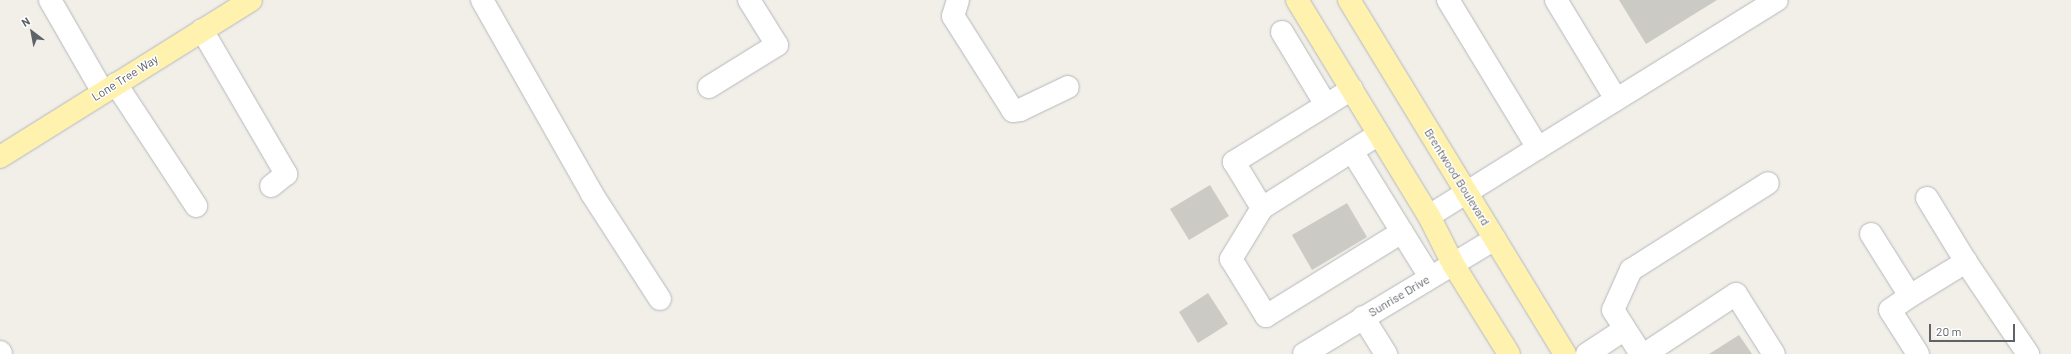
<!DOCTYPE html>
<style>
body{margin:0}
#map{position:relative;width:2071px;height:354px;overflow:hidden;background:#f1efe8;font-family:Barlow,sans-serif}
div>[style]{position:absolute}
.building>*{inset:0;background:#cccac5}
.roads{filter:drop-shadow(0 0 1px #b5b8bc) drop-shadow(0 0 1px #b5b8bc)}
.minor>*{height:22px;margin:-11px;padding:0 11px;transform-origin:11px;border-radius:11px;background:#fff}
.major>*{height:22px;margin:-11px;padding:0 11px;transform-origin:11px;border-radius:11px;background:#fff2af}
span{translate:-50% -50%;white-space:nowrap;text-align:center;line-height:1.15;-webkit-text-stroke:3px #fff;paint-order:stroke}
.street-label{font-size:12px;color:#5f6368}
.north{position:absolute;left:12px;top:12px;width:40px;height:40px;-webkit-text-stroke:3px #fff;paint-order:stroke;rotate:328deg;font-size:11px;font-weight:700;line-height:16px;text-align:center;color:#5f6368}
.north::after{content:'';display:block;margin:auto;width:14px;height:18px;background:#5f6368;clip-path:polygon(50% 0,100% 100%,50% 72%,0 100%)}
.scale{position:absolute;left:1929px;top:324px;width:86px;height:18px;box-sizing:border-box;border:2px solid #5f6368;border-top:0;padding-left:5px;font-size:12px;line-height:14px;white-space:nowrap;color:#5f6368;-webkit-text-stroke:3px #fff;paint-order:stroke}
</style>
<div id="map">
<div class="building">
<i style="clip-path:polygon(1619px 0,1717px 0,1646px 44px)"></i>
<i style="clip-path:polygon(1210px 185px,1229px 216px,1189px 240px,1170px 209px)"></i>
<i style="clip-path:polygon(1347px 203px,1367px 237px,1312px 270px,1292px 235px)"></i>
<i style="clip-path:polygon(1208px 293px,1228px 324px,1198px 343px,1179px 312px)"></i>
<i style="clip-path:polygon(1739px 335px,1752px 354px,1709px 354px)"></i>
</div>
<div class="roads">
<div class="minor">
<i style="left:50px;top:0;width:106px;rotate:60.1deg"></i>
<i style="left:482px;top:0;width:223px;rotate:60.4deg"></i>
<i style="left:592px;top:194px;width:125px;rotate:57.1deg"></i>
<i style="left:958px;top:0;width:17px;rotate:107deg"></i>
<i style="left:953px;top:16px;width:112px;rotate:57.7deg"></i>
<i style="left:1013px;top:111px;width:7px;rotate:-8deg"></i>
<i style="left:1020px;top:110px;width:53px;rotate:-25.6deg"></i>
<i style="left:1448px;top:0;width:173px;rotate:58.7deg"></i>
<i style="left:1538px;top:148px;width:281px;rotate:-31.8deg"></i>
<i style="left:1556px;top:0;width:116px;rotate:58.8deg"></i>
<i style="left:202px;top:30px;width:167px;rotate:59.7deg"></i>
<i style="left:286px;top:174px;width:19px;rotate:141deg"></i>
<i style="left:1282px;top:32px;width:85px;rotate:58.9deg"></i>
<i style="left:116px;top:84px;width:146px;rotate:56.7deg"></i>
<i style="left:709px;top:87px;width:80px;rotate:-31.7deg"></i>
<i style="left:777px;top:45px;width:53px;rotate:-121.9deg"></i>
<i style="left:1352px;top:89px;width:139px;rotate:148.3deg"></i>
<i style="left:1234px;top:162px;width:54px;rotate:58.7deg"></i>
<i style="left:1262px;top:208px;width:138px;rotate:-32.3deg"></i>
<i style="left:1927px;top:198px;width:75px;rotate:58.6deg"></i>
<i style="left:1262px;top:208px;width:60px;rotate:121.3deg"></i>
<i style="left:1231px;top:259px;width:67px;rotate:58.4deg"></i>
<i style="left:1266px;top:316px;width:160px;rotate:-31.7deg"></i>
<i style="left:1402px;top:232px;width:95px;rotate:-121.7deg"></i>
<i style="left:1429px;top:216px;width:128px;rotate:-32deg"></i>
<i style="left:1402px;top:232px;width:53px;rotate:58.1deg"></i>
<i style="left:1871px;top:234px;width:73px;rotate:57.8deg"></i>
<i style="left:1910px;top:296px;width:24px;rotate:145deg"></i>
<i style="left:1890px;top:310px;width:52px;rotate:57.5deg"></i>
<i style="left:1910px;top:296px;width:66px;rotate:-31.3deg"></i>
<i style="left:1966px;top:262px;width:111px;rotate:56deg"></i>
<i style="left:1363px;top:317px;width:44px;rotate:58.1deg"></i>
<i style="left:0;top:352px;width:2px;rotate:63deg"></i>
<i style="left:1304px;top:354px;width:223px;rotate:-31.1deg"></i>
<i style="left:1587px;top:354px;width:45px;rotate:-33.3deg"></i>
<i style="left:1641px;top:354px;width:52px;rotate:-122.5deg"></i>
<i style="left:1613px;top:310px;width:44px;rotate:-65.8deg"></i>
<i style="left:1631px;top:270px;width:162px;rotate:-32.4deg"></i>
<i style="left:1645px;top:354px;width:109px;rotate:-33.4deg"></i>
<i style="left:1736px;top:294px;width:71px;rotate:57.7deg"></i>
</div>
<div class="major">
<i style="left:1297px;top:0;width:253px;rotate:58.6deg"></i>
<i style="left:1429px;top:216px;width:54px;rotate:63.4deg"></i>
<i style="left:1453px;top:264px;width:106px;rotate:58.1deg"></i>
<i style="left:1349px;top:0;width:415px;rotate:58.6deg"></i>
<i style="left:0;top:157px;width:296px;rotate:-32deg"></i>
</div>
</div>
<div class="street-label">
<span style="left:125px;top:78px;rotate:-32deg">Lone Tree Way</span>
<span style="left:1457px;top:177px;rotate:58deg">Brentwood Boulevard</span>
<span style="left:1399px;top:296px;rotate:-31deg">Sunrise Drive</span>
</div>
<div class="north">N</div>
<div class="scale">20 m</div>
</div>
